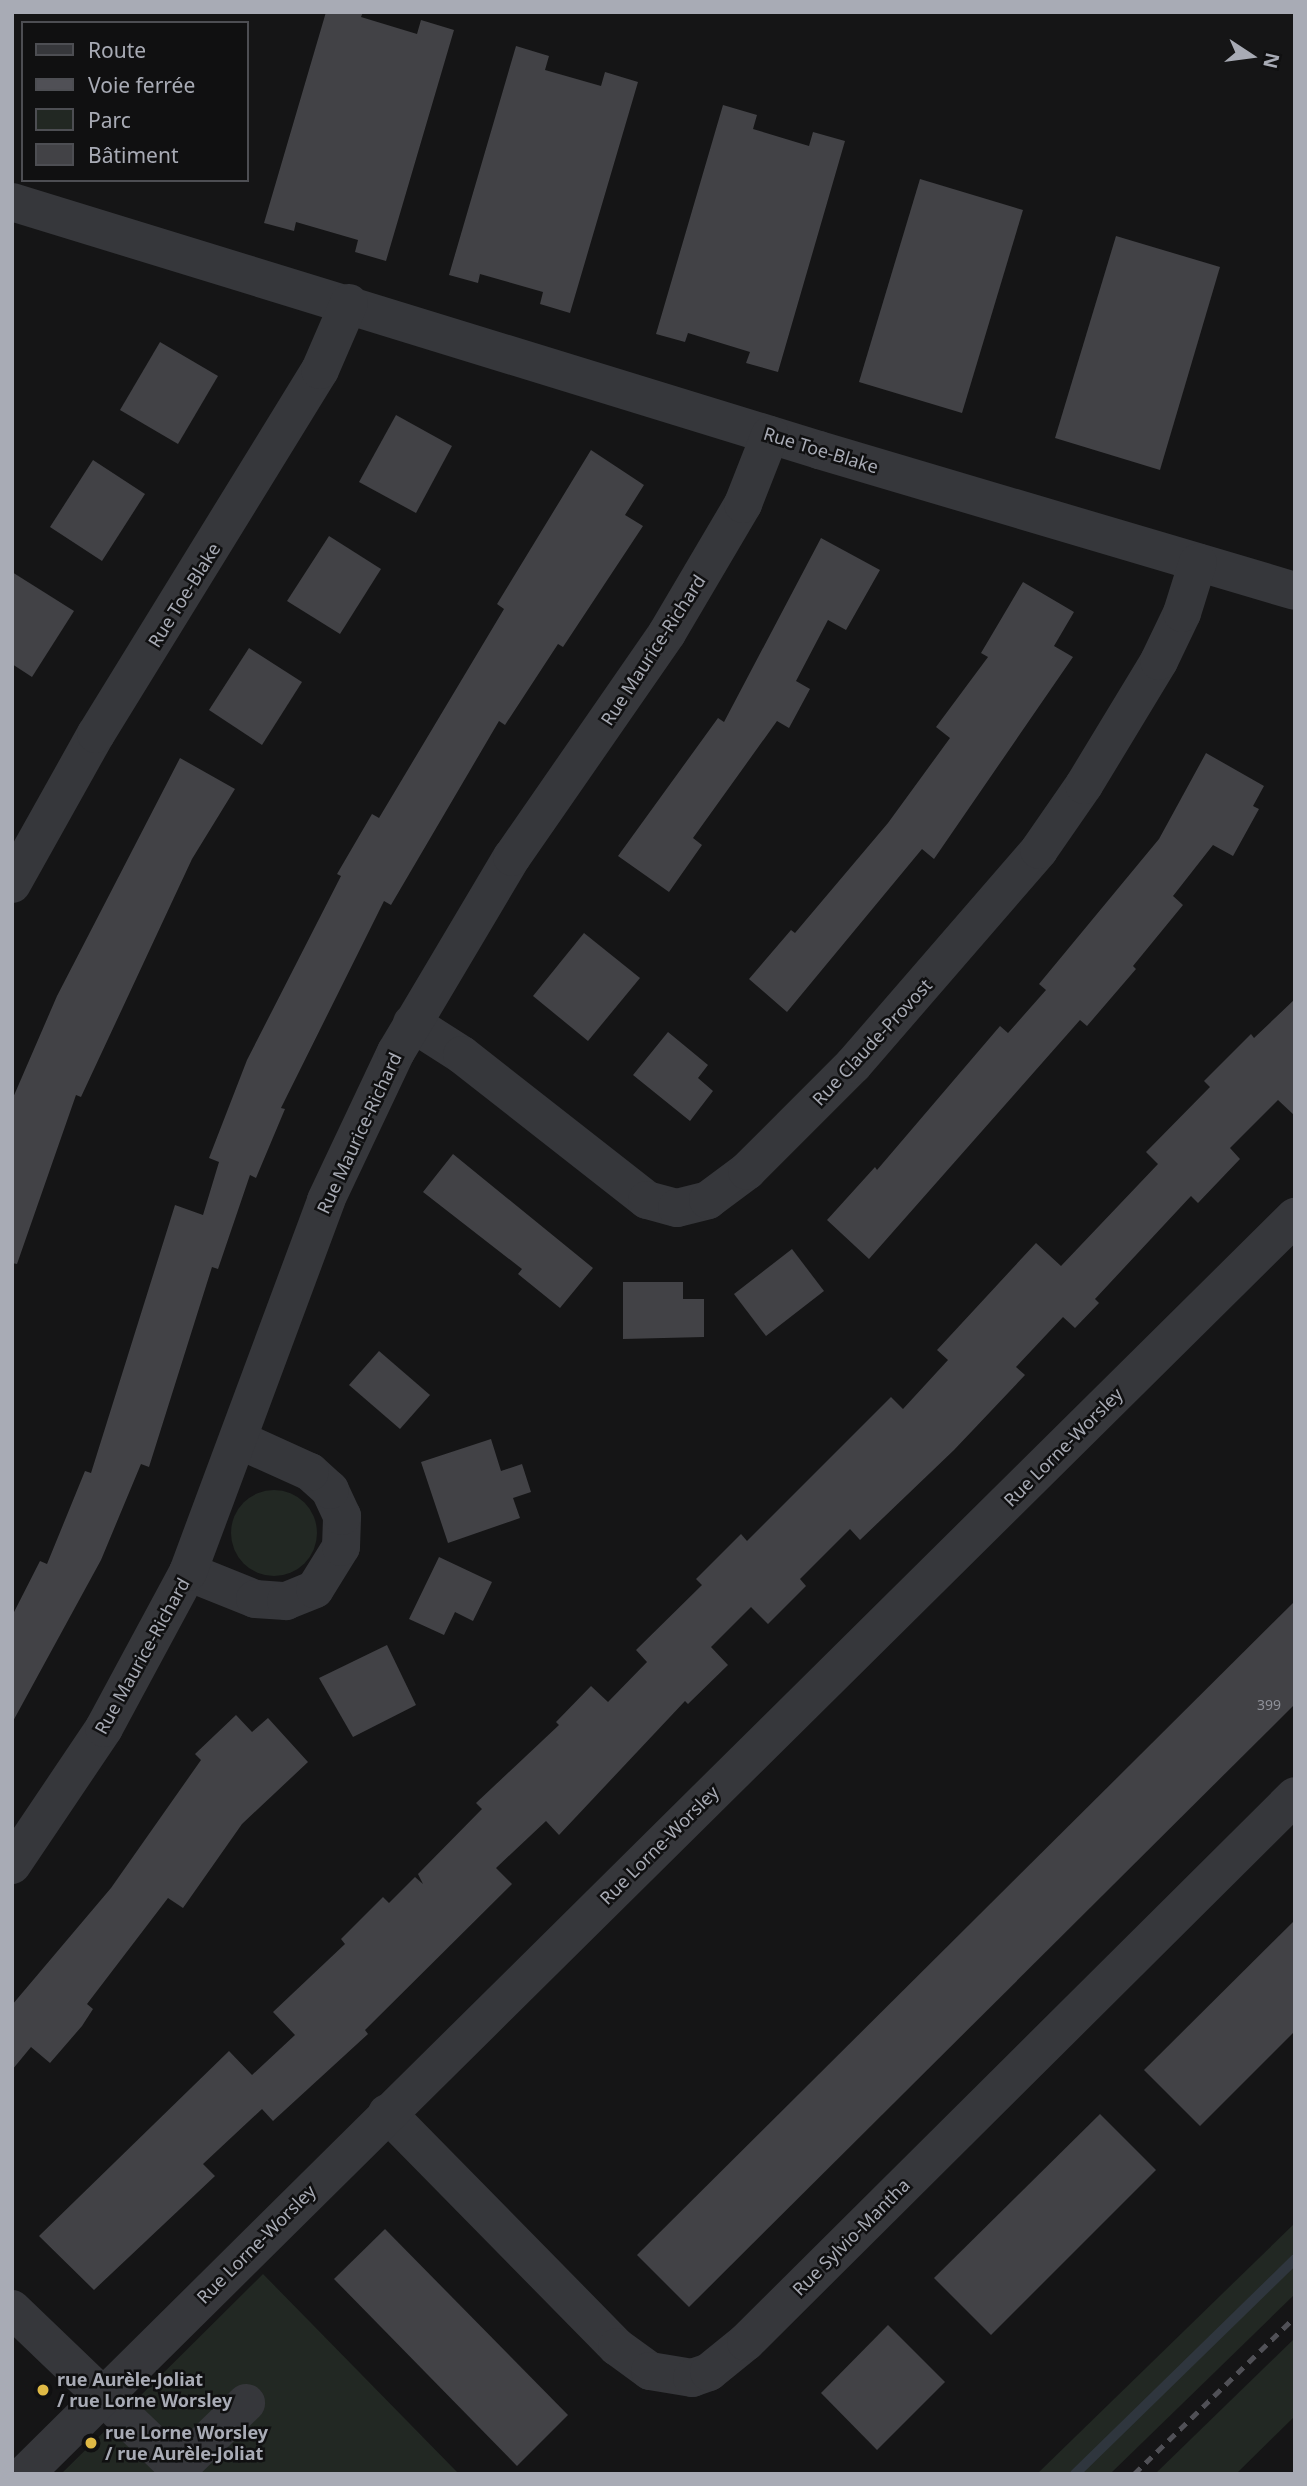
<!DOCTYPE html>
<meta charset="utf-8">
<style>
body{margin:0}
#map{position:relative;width:1307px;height:2486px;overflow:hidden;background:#151516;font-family:"Noto Sans",sans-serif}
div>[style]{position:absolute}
.green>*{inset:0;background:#222823}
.round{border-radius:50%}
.stream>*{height:10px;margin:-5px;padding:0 5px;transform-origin:5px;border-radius:5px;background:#2f363e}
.building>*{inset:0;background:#424246}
.minor>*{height:38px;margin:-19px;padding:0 19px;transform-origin:19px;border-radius:19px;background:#36373b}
.rail>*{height:5px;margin-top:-2.5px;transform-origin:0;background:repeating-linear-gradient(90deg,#505056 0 9px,transparent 0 16px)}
.dots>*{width:19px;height:19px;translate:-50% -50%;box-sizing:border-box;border:4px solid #101011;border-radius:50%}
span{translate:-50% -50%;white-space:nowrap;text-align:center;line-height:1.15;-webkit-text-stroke:5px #101011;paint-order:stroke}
.number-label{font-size:14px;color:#8e9199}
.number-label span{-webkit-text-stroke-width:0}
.street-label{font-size:18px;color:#a8abb5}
.poi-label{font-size:18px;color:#a8abb5;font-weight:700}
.left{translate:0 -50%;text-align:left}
.frame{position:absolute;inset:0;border:14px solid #a8abb5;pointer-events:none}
.legend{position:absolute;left:21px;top:21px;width:228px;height:161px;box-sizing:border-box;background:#101011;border:2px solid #4d4e53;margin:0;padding:9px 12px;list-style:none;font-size:21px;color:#a8abb5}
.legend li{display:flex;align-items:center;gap:14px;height:35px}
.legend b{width:35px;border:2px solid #4d4e53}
.north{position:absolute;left:1216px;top:21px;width:70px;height:70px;-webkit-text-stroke:5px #101011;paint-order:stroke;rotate:103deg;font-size:19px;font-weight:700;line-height:28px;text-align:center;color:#a8abb5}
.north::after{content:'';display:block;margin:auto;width:24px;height:32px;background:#a8abb5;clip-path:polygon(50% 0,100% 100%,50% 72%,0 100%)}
</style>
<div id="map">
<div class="green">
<i class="round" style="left:231px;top:1490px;width:86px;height:86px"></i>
<i style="clip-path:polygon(1295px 2223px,1295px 2294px,1110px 2474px,1037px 2474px)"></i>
<i style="clip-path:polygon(263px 2274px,459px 2474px,61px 2474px,123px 2413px)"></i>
<i style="clip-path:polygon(1295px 2338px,1295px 2416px,1236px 2474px,1155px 2474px)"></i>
</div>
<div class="stream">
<i style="left:1075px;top:2474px;width:308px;rotate:-44.3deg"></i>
</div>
<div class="building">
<i style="clip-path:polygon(326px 12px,363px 12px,361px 17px,417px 34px,421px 20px,454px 30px,386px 261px,355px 252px,358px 240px,296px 222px,294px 231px,264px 223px)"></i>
<i style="clip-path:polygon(516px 46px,549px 56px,545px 70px,601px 86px,605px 72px,638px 82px,570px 313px,540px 304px,543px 292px,480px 274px,478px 283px,449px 275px)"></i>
<i style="clip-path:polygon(723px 105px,757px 115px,753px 129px,809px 146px,813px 132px,845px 141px,778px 372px,746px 363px,750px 352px,688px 333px,685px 342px,656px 334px)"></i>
<i style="clip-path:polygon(920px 179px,1023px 210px,962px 413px,859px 382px)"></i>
<i style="clip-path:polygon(1116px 236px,1220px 267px,1160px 470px,1055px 438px)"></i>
<i style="clip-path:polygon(160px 342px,218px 376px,178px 444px,120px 410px)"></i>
<i style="clip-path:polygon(396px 415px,452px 446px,416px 513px,359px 482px)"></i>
<i style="clip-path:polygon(591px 450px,644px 485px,625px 515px,643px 526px,563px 647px,558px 644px,505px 725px,499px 721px,391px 905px,384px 901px,281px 1108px,285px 1109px,256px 1178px,250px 1175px,218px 1269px,212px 1267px,149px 1467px,141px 1464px,101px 1560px,12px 1723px,12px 1616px,40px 1561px,47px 1564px,85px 1471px,91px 1473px,175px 1205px,203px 1215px,219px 1162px,209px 1158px,247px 1060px,341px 876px,337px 874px,372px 814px,379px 818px,504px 609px,497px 604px)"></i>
<i style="clip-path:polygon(93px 460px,145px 494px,102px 561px,50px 527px)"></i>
<i style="clip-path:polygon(329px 536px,381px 569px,340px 634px,287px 601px)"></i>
<i style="clip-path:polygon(821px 538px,880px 570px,846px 630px,828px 620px,796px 681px,810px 689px,789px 728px,777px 721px,693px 838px,702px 845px,669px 892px,618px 856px,718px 718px,724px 722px)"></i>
<i style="clip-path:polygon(12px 572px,74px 611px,32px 677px,12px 664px)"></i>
<i style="clip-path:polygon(1023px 582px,1074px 612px,1054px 646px,1073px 657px,934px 859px,922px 849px,787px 1012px,749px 979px,791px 930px,795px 933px,888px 823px,950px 738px,936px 727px,988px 657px,981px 653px)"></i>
<i style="clip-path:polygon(249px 648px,302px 682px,262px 745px,209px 710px)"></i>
<i style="clip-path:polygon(1206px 753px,1264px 786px,1253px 806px,1259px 809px,1233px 856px,1213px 845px,1173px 896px,1183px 905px,1133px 966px,1136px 969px,1087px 1026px,1080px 1020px,869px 1259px,827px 1220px,875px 1167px,877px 1170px,1000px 1026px,1008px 1033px,1046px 990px,1039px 984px,1159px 839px)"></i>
<i style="clip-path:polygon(180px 758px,235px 789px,192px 859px,81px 1097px,76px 1095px,17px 1264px,12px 1263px,12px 1100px,57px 996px)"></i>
<i style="clip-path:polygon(584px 933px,640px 978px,588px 1041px,533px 996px)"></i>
<i style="clip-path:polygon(1295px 999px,1295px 1116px,1278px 1100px,1230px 1148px,1240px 1159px,1198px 1203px,1191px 1196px,1095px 1299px,1099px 1303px,1075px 1328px,1063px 1317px,1016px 1367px,1025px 1375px,954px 1450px,860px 1540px,850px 1529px,800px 1579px,806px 1586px,768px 1624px,751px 1607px,711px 1647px,728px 1665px,688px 1704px,685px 1701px,559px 1835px,546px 1821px,496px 1868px,512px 1884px,365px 2030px,368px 2034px,273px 2121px,262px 2109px,203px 2164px,215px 2176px,94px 2290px,39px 2236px,229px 2051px,252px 2075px,295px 2035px,273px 2012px,345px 1944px,341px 1939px,383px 1897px,389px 1903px,415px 1877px,423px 1884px,418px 1874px,482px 1809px,476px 1803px,559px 1725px,556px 1722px,591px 1686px,608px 1702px,647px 1662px,636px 1650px,702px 1585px,696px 1579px,741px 1534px,747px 1541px,891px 1397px,903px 1409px,948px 1360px,937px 1350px,1036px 1243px,1061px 1266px,1158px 1164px,1146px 1152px,1210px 1087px,1204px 1081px,1251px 1034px,1254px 1038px)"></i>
<i style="clip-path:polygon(668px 1032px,708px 1065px,698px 1078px,713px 1091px,690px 1121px,633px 1075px)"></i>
<i style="clip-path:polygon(453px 1154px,593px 1268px,560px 1308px,518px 1274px,522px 1269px,423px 1192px)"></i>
<i style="clip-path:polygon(792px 1249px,824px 1291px,766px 1336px,734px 1294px)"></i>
<i style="clip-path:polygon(623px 1282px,683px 1282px,683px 1299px,704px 1299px,704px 1337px,623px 1339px)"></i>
<i style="clip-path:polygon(379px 1351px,430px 1395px,400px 1429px,349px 1385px)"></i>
<i style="clip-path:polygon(491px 1439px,501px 1471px,522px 1464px,531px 1492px,513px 1498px,520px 1518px,448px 1543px,421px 1462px)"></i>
<i style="clip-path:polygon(439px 1557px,492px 1582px,473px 1621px,455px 1612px,444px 1635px,409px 1619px)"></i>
<i style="clip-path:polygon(1295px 1601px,1295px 1704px,689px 2307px,637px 2255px)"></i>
<i style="clip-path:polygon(387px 1645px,416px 1705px,353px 1737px,319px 1678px)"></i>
<i style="clip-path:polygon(236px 1715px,252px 1732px,268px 1718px,308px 1762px,242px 1824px,183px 1908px,168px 1898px,87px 2004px,93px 2009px,82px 2026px,50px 2063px,31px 2047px,12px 2070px,12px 2005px,111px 1888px,201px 1760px,195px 1754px)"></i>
<i style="clip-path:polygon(1295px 1920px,1295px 2031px,1200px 2126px,1144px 2070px)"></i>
<i style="clip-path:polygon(1100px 2114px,1156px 2170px,991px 2335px,934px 2278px)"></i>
<i style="clip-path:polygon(385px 2229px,568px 2415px,517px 2466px,334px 2279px)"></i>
<i style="clip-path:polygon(888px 2325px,945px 2382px,877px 2450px,821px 2393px)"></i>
</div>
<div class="minor">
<i style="left:12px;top:202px;width:844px;rotate:17.08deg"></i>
<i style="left:819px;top:450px;width:496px;rotate:16.5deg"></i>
<i style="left:12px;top:884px;width:172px;rotate:-60.8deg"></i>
<i style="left:96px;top:734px;width:427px;rotate:-58.4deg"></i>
<i style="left:320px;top:370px;width:73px;rotate:-66.6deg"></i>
<i style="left:412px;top:1023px;width:59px;rotate:32.6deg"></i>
<i style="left:462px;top:1055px;width:235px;rotate:38.1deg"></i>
<i style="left:647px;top:1200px;width:31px;rotate:15deg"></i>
<i style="left:677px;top:1208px;width:32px;rotate:-14deg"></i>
<i style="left:708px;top:1200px;width:49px;rotate:-36.6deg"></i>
<i style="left:747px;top:1171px;width:150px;rotate:-45deg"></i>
<i style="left:853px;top:1065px;width:284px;rotate:-49.1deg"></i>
<i style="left:1039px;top:850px;width:79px;rotate:-55.3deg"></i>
<i style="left:1084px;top:785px;width:145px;rotate:-58.8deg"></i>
<i style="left:1159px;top:661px;width:53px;rotate:-64.4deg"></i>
<i style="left:1182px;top:613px;width:53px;rotate:-72.6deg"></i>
<i style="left:188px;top:1572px;width:72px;rotate:21.9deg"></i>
<i style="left:255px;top:1599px;width:31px;rotate:4deg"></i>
<i style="left:286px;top:1601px;width:31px;rotate:-22deg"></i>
<i style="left:315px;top:1589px;width:49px;rotate:-58.2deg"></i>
<i style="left:341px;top:1547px;width:31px;rotate:-88deg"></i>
<i style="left:342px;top:1516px;width:29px;rotate:-115deg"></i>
<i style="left:330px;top:1490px;width:27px;rotate:-138deg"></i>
<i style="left:310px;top:1472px;width:78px;rotate:-155.7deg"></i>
<i style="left:12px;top:1865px;width:165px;rotate:-56.1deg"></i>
<i style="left:104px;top:1728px;width:177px;rotate:-61.7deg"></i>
<i style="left:188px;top:1572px;width:397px;rotate:-69.6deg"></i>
<i style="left:326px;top:1200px;width:164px;rotate:-64.7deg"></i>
<i style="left:396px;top:1052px;width:227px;rotate:-59.3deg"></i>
<i style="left:512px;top:857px;width:272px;rotate:-55.3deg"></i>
<i style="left:667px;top:633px;width:150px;rotate:-59.5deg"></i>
<i style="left:743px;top:504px;width:74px;rotate:-68.6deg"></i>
<i style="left:387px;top:2113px;width:328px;rotate:45.5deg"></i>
<i style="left:617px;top:2347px;width:41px;rotate:36deg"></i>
<i style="left:650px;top:2371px;width:43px;rotate:9.5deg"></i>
<i style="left:692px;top:2378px;width:18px;rotate:-19deg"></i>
<i style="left:709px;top:2372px;width:48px;rotate:-39deg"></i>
<i style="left:746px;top:2342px;width:774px;rotate:-44.84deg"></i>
<i style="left:12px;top:2309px;width:230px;rotate:43.8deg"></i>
<i style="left:25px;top:2474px;width:1787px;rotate:-44.71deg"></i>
<i style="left:173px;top:2474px;width:102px;rotate:-44.2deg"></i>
</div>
<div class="rail">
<i style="left:1134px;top:2474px;width:225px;rotate:-44.3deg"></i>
</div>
<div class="dots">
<i style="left:43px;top:2390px;background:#dfb945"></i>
<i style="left:91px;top:2443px;background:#dfb945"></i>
</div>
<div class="number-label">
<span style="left:1269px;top:1705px">399</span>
</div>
<div class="street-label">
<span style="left:821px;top:450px;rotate:17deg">Rue Toe-Blake</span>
<span style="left:184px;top:595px;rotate:-58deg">Rue Toe-Blake</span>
<span style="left:653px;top:650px;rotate:-57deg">Rue Maurice-Richard</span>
<span style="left:872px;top:1042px;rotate:-47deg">Rue Claude-Provost</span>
<span style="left:359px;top:1133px;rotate:-65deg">Rue Maurice-Richard</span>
<span style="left:1063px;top:1447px;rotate:-45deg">Rue Lorne-Worsley</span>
<span style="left:142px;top:1656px;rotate:-61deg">Rue Maurice-Richard</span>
<span style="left:659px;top:1845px;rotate:-45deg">Rue Lorne-Worsley</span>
<span style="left:851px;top:2237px;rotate:-45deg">Rue Sylvio-Mantha</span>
<span style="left:256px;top:2244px;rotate:-45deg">Rue Lorne-Worsley</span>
</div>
<div class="poi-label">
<span class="left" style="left:57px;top:2390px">rue Aurèle-Joliat<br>/ rue Lorne Worsley</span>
<span class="left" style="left:105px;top:2443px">rue Lorne Worsley<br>/ rue Aurèle-Joliat</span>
</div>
<div class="frame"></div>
<ul class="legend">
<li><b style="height:9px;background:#36373b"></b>Route</li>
<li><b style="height:9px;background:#505056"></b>Voie ferrée</li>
<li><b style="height:19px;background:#222823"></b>Parc</li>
<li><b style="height:19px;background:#424246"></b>Bâtiment</li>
</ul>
<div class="north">N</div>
</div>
